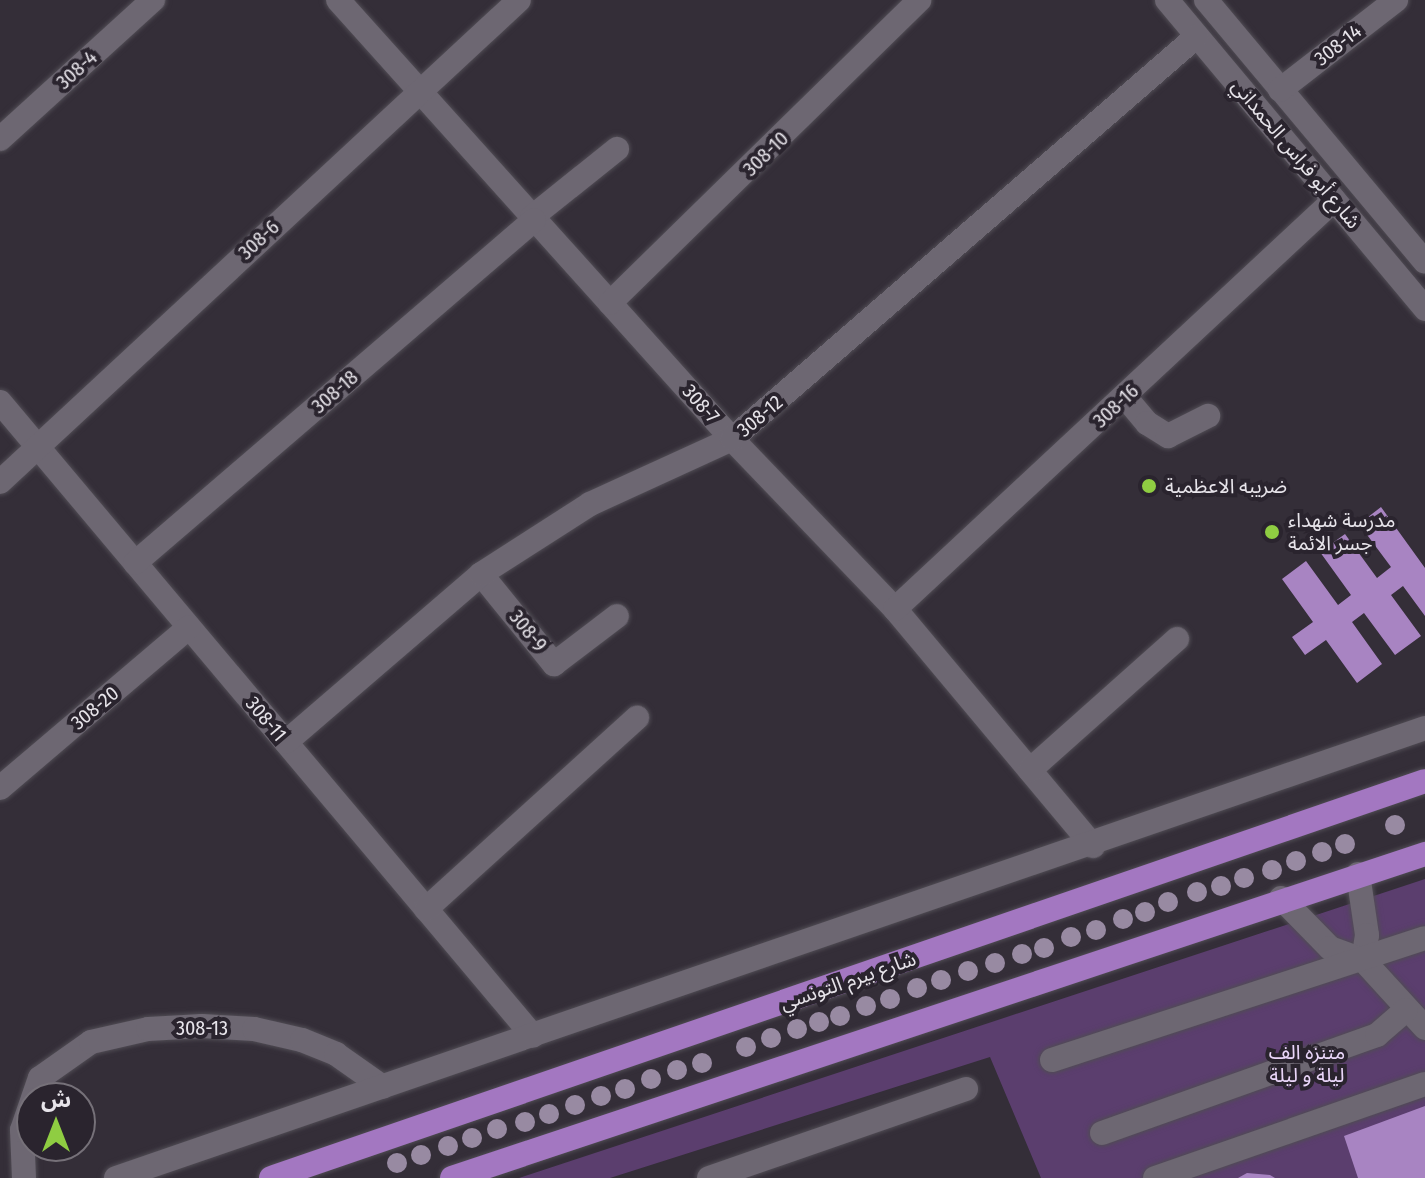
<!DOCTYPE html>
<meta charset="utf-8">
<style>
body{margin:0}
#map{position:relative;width:1425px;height:1178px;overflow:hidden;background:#342e38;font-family:"Fira Sans Condensed","Noto Sans Arabic",sans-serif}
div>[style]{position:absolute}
.green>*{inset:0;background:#5b3e6e}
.building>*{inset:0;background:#a884c2}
.roads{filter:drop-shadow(0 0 2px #504c54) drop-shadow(0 0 2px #504c54)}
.minor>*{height:24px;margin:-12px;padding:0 12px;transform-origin:12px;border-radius:12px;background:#6d6772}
.major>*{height:24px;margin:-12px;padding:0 12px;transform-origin:12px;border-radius:12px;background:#a377c1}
.trees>*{width:20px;height:20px;margin:-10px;border-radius:50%;background:#988aa2}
.dots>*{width:22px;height:22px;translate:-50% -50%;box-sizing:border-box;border:4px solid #2a242e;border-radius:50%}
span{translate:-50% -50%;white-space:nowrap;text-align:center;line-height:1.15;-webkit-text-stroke:8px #2a242e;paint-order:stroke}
.street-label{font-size:20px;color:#e7e4ea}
.poi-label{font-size:20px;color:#e7e4ea}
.left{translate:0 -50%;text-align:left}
.park-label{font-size:20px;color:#ead6f9}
.north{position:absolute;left:16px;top:1082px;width:80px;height:80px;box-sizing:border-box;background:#2a242e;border:2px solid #767179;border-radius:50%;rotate:0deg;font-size:22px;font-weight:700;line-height:32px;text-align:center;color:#e7e4ea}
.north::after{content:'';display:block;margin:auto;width:28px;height:36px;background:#8fcd42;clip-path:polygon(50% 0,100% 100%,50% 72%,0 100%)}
</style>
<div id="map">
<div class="green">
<i style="clip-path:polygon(1425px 879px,1425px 1178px,1041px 1178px,990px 1057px,610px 1178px,519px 1178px)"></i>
</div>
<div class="building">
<i style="clip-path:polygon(1381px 507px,1425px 568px,1425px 616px,1403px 586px,1391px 595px,1421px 636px,1395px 655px,1364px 613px,1352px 622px,1382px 664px,1357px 683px,1326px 640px,1305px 655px,1292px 637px,1313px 622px,1282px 579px,1306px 561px,1338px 605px,1351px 595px,1320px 552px,1345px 534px,1377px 578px,1391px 567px,1359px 524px)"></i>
<i style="clip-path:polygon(1425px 1106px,1425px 1178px,1358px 1178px,1344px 1136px)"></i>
<i style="clip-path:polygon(1247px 1173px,1270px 1175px,1275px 1178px,1238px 1178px)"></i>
</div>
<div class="roads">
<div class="minor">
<i style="left:338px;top:0;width:590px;rotate:48.09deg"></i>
<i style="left:732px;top:439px;width:236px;rotate:46.2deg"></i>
<i style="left:895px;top:609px;width:309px;rotate:50.1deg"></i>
<i style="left:1167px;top:0;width:403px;rotate:50.1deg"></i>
<i style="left:1206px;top:0;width:341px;rotate:50.1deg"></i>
<i style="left:1280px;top:90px;width:147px;rotate:-37.8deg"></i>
<i style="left:0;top:139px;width:207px;rotate:-42.3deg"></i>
<i style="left:532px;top:217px;width:109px;rotate:-38.7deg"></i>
<i style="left:610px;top:303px;width:433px;rotate:-44.4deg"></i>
<i style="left:1126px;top:398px;width:33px;rotate:50deg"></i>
<i style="left:1147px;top:423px;width:25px;rotate:32deg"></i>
<i style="left:1168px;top:436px;width:45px;rotate:-26.6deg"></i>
<i style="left:0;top:402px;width:828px;rotate:49.95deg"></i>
<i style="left:0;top:482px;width:708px;rotate:-42.88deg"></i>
<i style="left:135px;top:563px;width:526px;rotate:-40.68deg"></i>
<i style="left:481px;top:574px;width:116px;rotate:51deg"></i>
<i style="left:554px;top:664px;width:79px;rotate:-37.3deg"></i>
<i style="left:895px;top:609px;width:600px;rotate:-42.97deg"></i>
<i style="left:286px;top:742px;width:257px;rotate:-40.7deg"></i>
<i style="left:481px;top:574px;width:130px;rotate:-32.7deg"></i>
<i style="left:590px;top:504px;width:156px;rotate:-24.6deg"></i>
<i style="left:732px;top:439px;width:615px;rotate:-40.91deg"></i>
<i style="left:1030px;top:770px;width:197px;rotate:-41.7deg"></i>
<i style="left:0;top:788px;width:248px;rotate:-40.4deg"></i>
<i style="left:1358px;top:874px;width:62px;rotate:81.6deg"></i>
<i style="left:1367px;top:935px;width:25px;rotate:99deg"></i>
<i style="left:1281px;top:898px;width:70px;rotate:45.6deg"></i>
<i style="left:1330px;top:948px;width:35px;rotate:20deg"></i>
<i style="left:1363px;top:960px;width:92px;rotate:47.6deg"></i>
<i style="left:426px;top:909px;width:285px;rotate:-42.2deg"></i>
<i style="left:1052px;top:1060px;width:392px;rotate:-18.1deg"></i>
<i style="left:33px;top:1098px;width:21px;rotate:-71deg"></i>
<i style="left:40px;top:1078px;width:62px;rotate:-35.2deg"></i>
<i style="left:91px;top:1042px;width:58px;rotate:-12.8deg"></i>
<i style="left:148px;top:1029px;width:54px;rotate:-3.2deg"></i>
<i style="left:202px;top:1026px;width:52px;rotate:3.3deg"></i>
<i style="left:254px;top:1029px;width:49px;rotate:12.9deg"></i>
<i style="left:302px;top:1040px;width:37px;rotate:22deg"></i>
<i style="left:336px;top:1054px;width:57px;rotate:35.1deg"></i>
<i style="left:1102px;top:1133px;width:292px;rotate:-19.6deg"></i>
<i style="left:1377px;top:1035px;width:38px;rotate:-41deg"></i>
<i style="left:24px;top:1178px;width:48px;rotate:-92.4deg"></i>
<i style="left:22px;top:1130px;width:31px;rotate:-71deg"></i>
<i style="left:116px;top:1178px;width:1384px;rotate:-18.97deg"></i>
<i style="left:709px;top:1178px;width:272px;rotate:-19.1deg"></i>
<i style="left:1155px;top:1178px;width:286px;rotate:-19.2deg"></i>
</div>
<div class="major">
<i style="left:271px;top:1178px;width:1220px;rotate:-18.98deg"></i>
<i style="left:452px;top:1178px;width:1026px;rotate:-18.42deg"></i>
</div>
</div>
<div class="trees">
<i style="left:1395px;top:825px"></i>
<i style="left:1345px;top:844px"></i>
<i style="left:1322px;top:852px"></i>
<i style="left:1296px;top:861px"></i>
<i style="left:1272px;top:870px"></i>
<i style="left:1244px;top:878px"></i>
<i style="left:1221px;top:886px"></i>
<i style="left:1197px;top:892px"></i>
<i style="left:1168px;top:902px"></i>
<i style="left:1145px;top:912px"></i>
<i style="left:1123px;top:919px"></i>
<i style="left:1096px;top:930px"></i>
<i style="left:1071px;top:937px"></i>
<i style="left:1044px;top:948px"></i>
<i style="left:1022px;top:954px"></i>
<i style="left:995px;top:963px"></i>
<i style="left:968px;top:971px"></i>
<i style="left:941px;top:980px"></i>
<i style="left:917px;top:988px"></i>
<i style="left:890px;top:999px"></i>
<i style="left:866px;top:1006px"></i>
<i style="left:840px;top:1016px"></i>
<i style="left:819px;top:1022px"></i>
<i style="left:797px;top:1029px"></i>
<i style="left:771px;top:1038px"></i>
<i style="left:746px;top:1047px"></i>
<i style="left:702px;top:1063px"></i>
<i style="left:677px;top:1070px"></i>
<i style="left:651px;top:1079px"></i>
<i style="left:625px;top:1089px"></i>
<i style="left:601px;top:1096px"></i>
<i style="left:575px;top:1105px"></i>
<i style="left:549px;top:1114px"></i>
<i style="left:525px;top:1122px"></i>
<i style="left:497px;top:1129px"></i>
<i style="left:472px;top:1138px"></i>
<i style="left:448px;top:1146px"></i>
<i style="left:421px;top:1155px"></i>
<i style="left:397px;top:1163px"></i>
</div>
<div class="dots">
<i style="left:1149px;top:486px;background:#8fcd42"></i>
<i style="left:1272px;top:532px;background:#8fcd42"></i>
</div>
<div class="street-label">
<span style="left:1338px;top:45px;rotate:-38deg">308-14</span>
<span style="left:77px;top:70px;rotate:-42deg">308-4</span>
<span style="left:766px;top:154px;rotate:-44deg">308-10</span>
<span style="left:1296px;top:154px;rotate:50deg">شارع أبو فراس الحمداني</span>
<span style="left:259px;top:240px;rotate:-43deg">308-6</span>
<span style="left:335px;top:392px;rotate:-41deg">308-18</span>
<span style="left:701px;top:404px;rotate:48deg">308-7</span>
<span style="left:1116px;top:406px;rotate:-43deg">308-16</span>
<span style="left:760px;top:416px;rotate:-40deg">308-12</span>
<span style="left:528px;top:631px;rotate:51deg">308-9</span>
<span style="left:95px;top:708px;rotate:-40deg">308-20</span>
<span style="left:266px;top:719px;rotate:50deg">308-11</span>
<span style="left:848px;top:981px;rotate:-19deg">شارع بيرم التونسي</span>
<span style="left:202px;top:1028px">308-13</span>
</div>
<div class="poi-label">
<span class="left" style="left:1165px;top:486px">ضريبه الاعظمية</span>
<span class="left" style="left:1288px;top:532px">مدرسة شهداء<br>جسر الائمة</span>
</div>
<div class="park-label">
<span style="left:1307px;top:1064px">متنزه الف<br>ليلة و ليلة</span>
</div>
<div class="north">ش</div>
</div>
